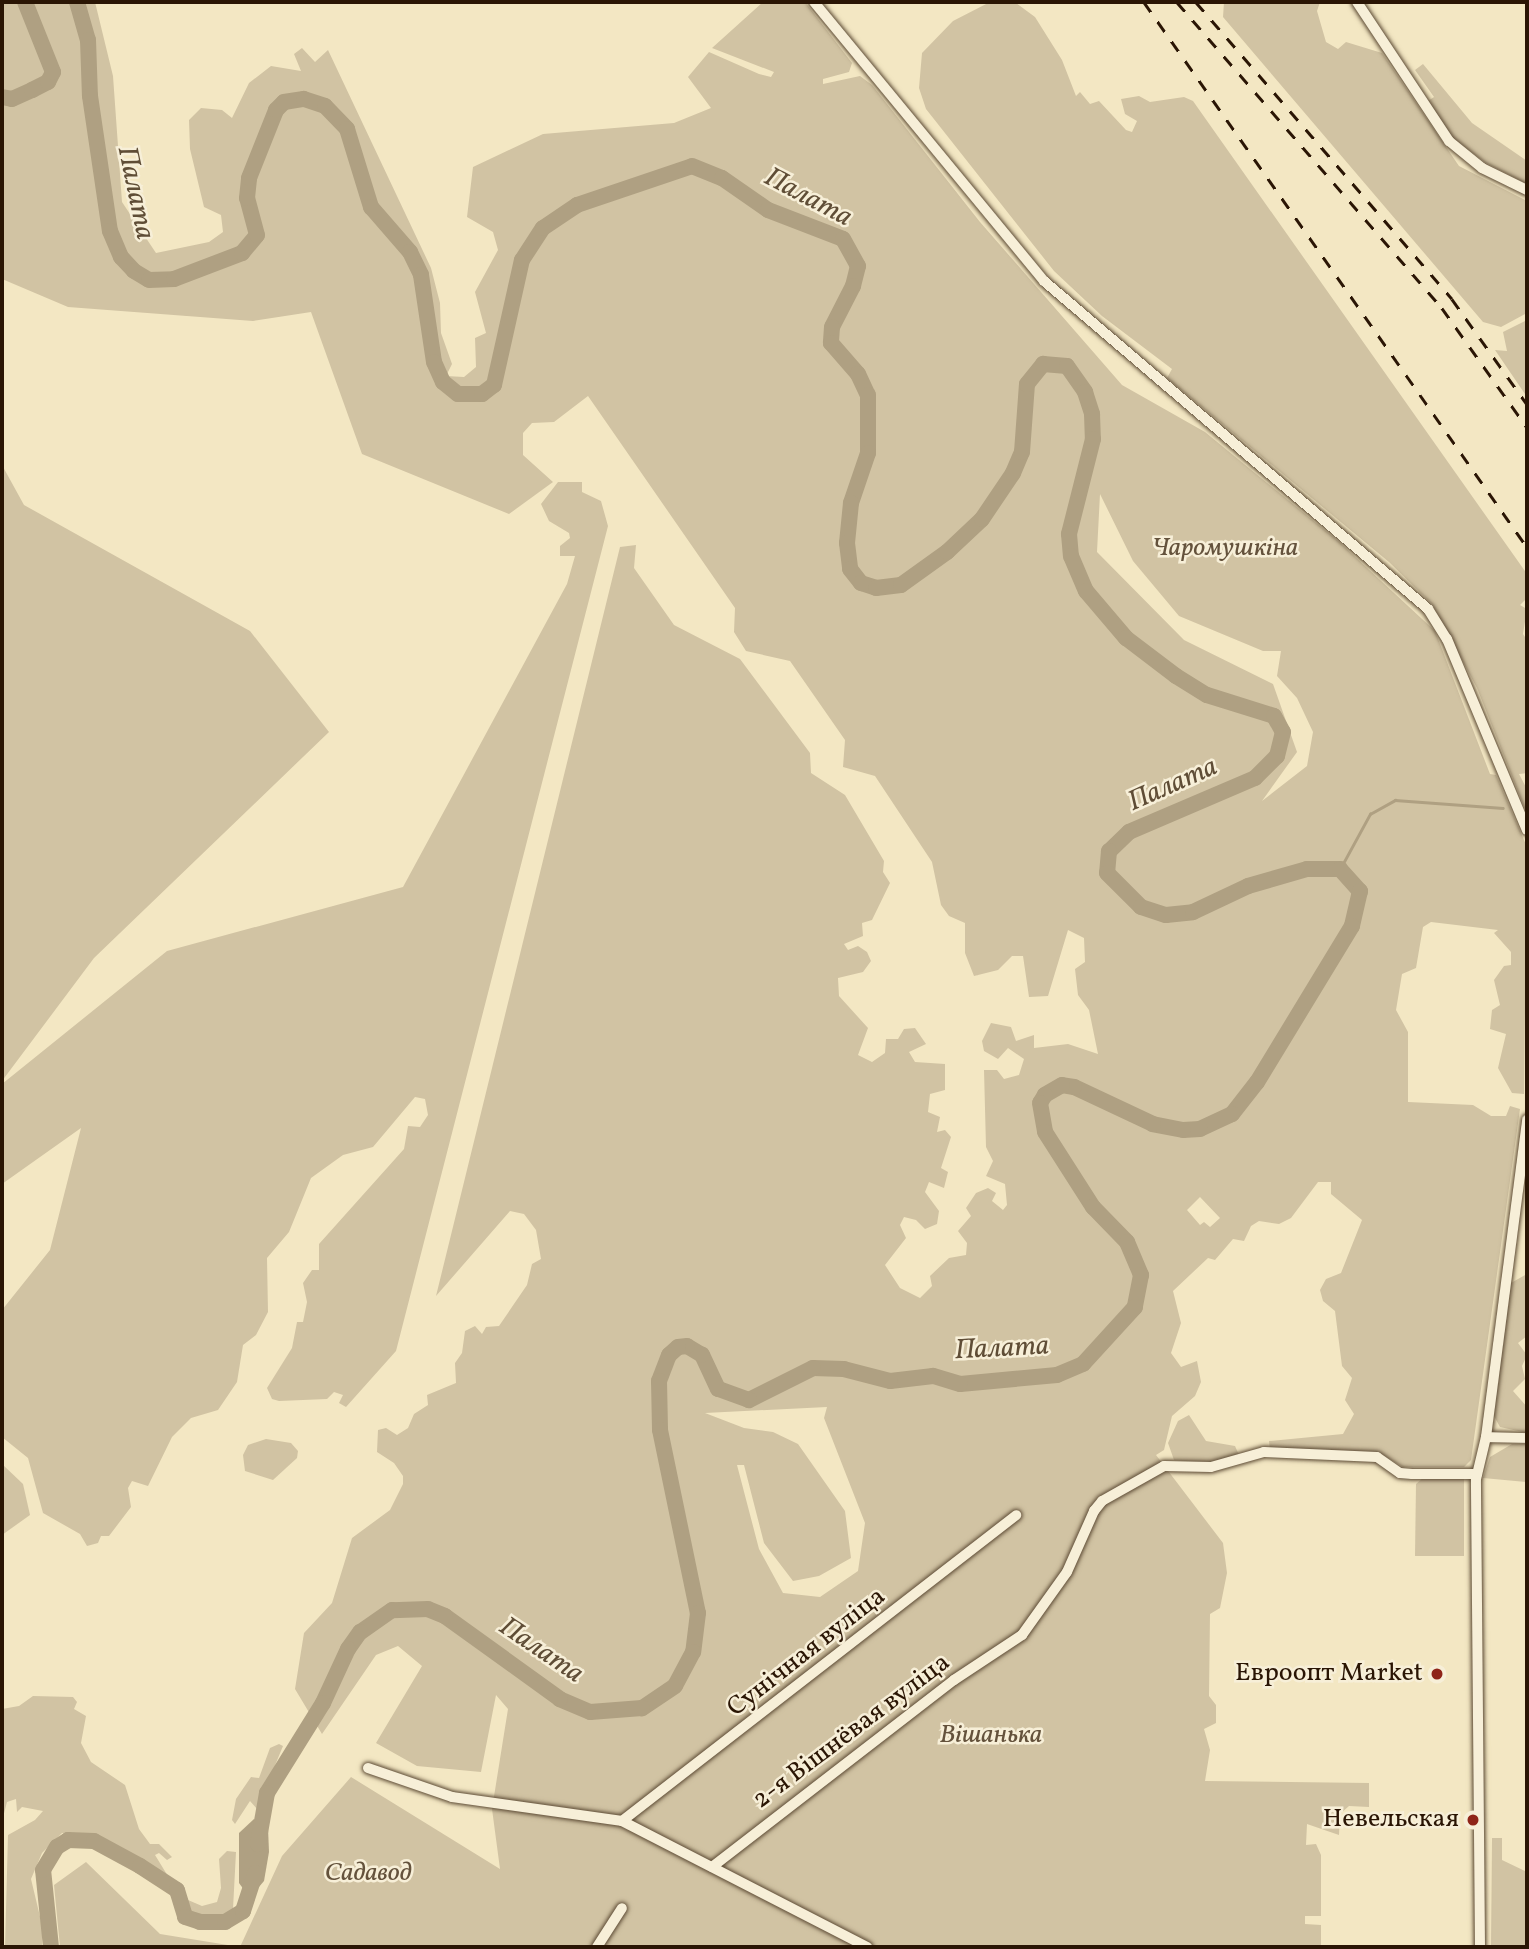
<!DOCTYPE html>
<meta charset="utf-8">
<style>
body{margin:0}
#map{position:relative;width:1529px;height:1949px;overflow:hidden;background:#f3e7c3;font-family:Vollkorn,serif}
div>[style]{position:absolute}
.green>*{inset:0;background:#d1c3a3}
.water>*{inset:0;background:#afa082}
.stream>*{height:2.5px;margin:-1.25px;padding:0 1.25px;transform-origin:1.25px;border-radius:1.25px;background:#afa082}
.river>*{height:16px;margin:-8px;padding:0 8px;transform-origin:8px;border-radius:8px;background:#afa082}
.roads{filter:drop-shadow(0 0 2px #5c4a34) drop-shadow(0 0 2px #5c4a34)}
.minor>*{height:10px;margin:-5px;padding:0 5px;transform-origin:5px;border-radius:5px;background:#f7efd8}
.rail>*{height:2.5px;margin-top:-1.25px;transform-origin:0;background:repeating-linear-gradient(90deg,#2a1504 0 12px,transparent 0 24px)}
.dots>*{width:19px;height:19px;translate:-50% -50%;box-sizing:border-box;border:4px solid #f7efd8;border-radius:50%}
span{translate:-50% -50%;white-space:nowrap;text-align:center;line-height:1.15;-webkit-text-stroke:5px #f7efd8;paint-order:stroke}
.park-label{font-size:26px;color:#64523c;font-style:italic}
.street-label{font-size:26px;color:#2a1504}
.poi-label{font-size:26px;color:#2a1504}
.right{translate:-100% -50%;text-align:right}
.water-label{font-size:28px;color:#5f4d36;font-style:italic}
.frame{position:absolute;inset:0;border:4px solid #2a1504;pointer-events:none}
</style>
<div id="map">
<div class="green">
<i style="clip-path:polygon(evenodd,2px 2px,95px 2px,113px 76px,122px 202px,156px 253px,209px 242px,223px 232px,221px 215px,204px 207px,190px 149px,189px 120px,201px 108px,222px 110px,232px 118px,249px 83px,271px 66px,301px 71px,294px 54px,302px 48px,315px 62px,328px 50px,431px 268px,440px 303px,441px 333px,452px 364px,446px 376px,464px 377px,476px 367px,475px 338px,486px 333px,475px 292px,498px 250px,493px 232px,467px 217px,473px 167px,543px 134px,674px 123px,711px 108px,688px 77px,709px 52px,759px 74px,771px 77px,774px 72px,712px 48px,763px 2px,805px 2px,852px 63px,849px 72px,823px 79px,823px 84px,860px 76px,872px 85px,980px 222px,1122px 385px,1205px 432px,1338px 541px,1435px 631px,1490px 774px,1496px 775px,1527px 847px,1524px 1094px,1512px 1093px,1498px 1068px,1506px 1034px,1490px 1029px,1492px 1010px,1500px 1005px,1494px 980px,1504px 966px,1511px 965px,1511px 952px,1494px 933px,1498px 930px,1431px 922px,1423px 927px,1416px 968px,1402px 974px,1396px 1010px,1408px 1032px,1408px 1102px,1473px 1105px,1491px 1116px,1506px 1116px,1510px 1106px,1520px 1109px,1471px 1460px,1464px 1467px,1403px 1467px,1380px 1453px,1270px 1450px,1269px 1441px,1343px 1434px,1354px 1414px,1345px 1400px,1352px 1378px,1342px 1366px,1335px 1311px,1323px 1301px,1320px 1290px,1326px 1279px,1341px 1273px,1362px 1220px,1331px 1194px,1331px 1182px,1318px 1182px,1291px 1218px,1279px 1224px,1259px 1221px,1251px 1226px,1244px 1241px,1233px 1239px,1215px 1260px,1208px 1258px,1173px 1291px,1181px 1323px,1171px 1353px,1181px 1367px,1197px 1361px,1201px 1382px,1195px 1396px,1172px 1416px,1164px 1450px,1156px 1455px,1223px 1543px,1227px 1573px,1220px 1608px,1210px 1614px,1209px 1696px,1216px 1705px,1216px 1723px,1204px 1729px,1210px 1750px,1205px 1781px,1369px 1783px,1369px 1807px,1349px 1806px,1340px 1814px,1339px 1835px,1307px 1824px,1306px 1845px,1316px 1844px,1321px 1855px,1321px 1916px,1305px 1916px,1305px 1924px,1321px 1925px,1321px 1947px,60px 1947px,54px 1885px,86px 1862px,160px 1934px,240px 1947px,282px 1856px,351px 1777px,500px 1869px,492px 1809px,508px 1709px,496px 1695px,481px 1772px,417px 1766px,376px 1743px,422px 1666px,398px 1646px,376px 1655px,322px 1734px,295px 1689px,304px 1633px,332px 1603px,352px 1538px,390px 1510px,403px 1484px,403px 1476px,394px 1463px,377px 1452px,378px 1430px,386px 1428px,397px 1435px,408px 1428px,414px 1414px,428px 1405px,427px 1395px,456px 1383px,455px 1363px,462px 1353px,465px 1331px,475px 1326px,482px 1334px,486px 1327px,499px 1326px,527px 1285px,532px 1264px,541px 1259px,536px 1230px,524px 1214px,510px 1211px,436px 1296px,620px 547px,636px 545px,634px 568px,674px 625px,740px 659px,810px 753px,811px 773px,845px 795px,884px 861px,883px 872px,890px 883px,872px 920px,862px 923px,863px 936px,844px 944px,848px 950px,858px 946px,867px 952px,871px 961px,863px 972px,838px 978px,839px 996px,868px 1028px,858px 1055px,872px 1062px,885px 1053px,886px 1039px,898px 1039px,904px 1029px,915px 1028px,926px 1044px,909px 1052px,915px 1062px,945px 1064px,945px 1090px,930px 1094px,928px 1112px,940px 1117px,937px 1132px,945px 1130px,951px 1137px,941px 1168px,948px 1172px,944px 1188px,929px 1182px,925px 1192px,939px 1211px,937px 1224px,925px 1229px,916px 1220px,904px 1217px,900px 1225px,906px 1238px,885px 1265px,900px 1288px,920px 1298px,932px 1286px,930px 1276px,949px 1258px,966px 1255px,967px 1243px,958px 1231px,971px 1216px,966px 1208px,976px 1193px,988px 1188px,996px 1193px,992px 1201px,1003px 1210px,1007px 1205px,1005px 1184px,986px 1176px,993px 1161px,986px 1147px,984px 1070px,997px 1070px,1004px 1079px,1019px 1075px,1024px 1059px,1008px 1048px,998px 1059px,984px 1051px,982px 1041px,991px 1023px,1011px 1027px,1016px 1041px,1034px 1035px,1034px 1048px,1068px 1044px,1098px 1054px,1089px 1010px,1078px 995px,1075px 969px,1085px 962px,1084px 938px,1068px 930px,1048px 996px,1029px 997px,1023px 956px,1012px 956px,998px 970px,974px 976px,965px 953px,965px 923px,949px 916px,941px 905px,932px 862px,875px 776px,843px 767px,845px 740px,790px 661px,746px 651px,734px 632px,735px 608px,588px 396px,554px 422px,532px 423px,523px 433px,523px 455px,553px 482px,509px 514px,362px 454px,311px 312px,253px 321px,68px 307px,2px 279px,2px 2px,1100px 494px,1133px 561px,1179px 616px,1263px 651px,1281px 651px,1277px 676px,1297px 698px,1313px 732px,1307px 766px,1262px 801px,1297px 752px,1273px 684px,1184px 640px,1097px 552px,1100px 494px,2px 2px,1200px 1197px,1220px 1218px,1210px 1227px,1204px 1222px,1200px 1225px,1187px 1210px,1200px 1197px,2px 2px,827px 1407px,824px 1418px,865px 1523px,858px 1571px,820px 1597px,783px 1593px,759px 1549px,737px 1465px,744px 1465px,764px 1543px,793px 1581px,819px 1576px,851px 1558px,845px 1511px,798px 1444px,773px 1432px,744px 1428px,705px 1413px,827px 1407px)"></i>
<i style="clip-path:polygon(990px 2px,1016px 3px,1035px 17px,1062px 60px,1076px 96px,1080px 92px,1090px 104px,1099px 101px,1126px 130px,1132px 132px,1137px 121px,1125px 114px,1121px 99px,1139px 96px,1150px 102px,1184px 97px,1193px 101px,1527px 574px,1527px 598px,1520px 605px,1527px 609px,1523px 634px,1527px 640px,1527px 773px,1519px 774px,1527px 789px,1527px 814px,1477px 688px,1432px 604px,1389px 562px,1167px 378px,1172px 369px,1102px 316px,1054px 271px,926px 109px,919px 88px,922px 53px,953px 21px)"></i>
<i style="clip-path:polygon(1224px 2px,1320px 2px,1317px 11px,1326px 42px,1338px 49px,1346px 42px,1382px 53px,1459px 166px,1527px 201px,1527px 313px,1501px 327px,1483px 322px,1223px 17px)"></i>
<i style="clip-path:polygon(1423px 64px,1472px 123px,1527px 161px,1527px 184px,1486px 163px,1453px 138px,1428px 101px,1434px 97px,1415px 70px)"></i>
<i style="clip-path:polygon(1527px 320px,1527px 397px,1495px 350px,1507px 351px,1503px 332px)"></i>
<i style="clip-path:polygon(2px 465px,24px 505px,250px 631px,329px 732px,94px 958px,2px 1081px)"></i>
<i style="clip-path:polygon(558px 482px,582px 482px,582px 492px,601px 501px,608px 526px,396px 1351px,346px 1407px,339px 1403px,343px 1395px,334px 1392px,327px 1399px,279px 1401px,272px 1399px,267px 1388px,292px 1348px,297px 1322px,303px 1322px,307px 1302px,303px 1283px,312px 1270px,319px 1270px,319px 1244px,404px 1149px,408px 1126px,420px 1127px,428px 1115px,425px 1099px,415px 1097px,373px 1147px,343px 1155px,311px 1178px,289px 1232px,267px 1258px,268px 1312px,256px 1335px,243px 1345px,237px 1382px,218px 1410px,191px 1418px,172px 1437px,148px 1486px,132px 1481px,128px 1488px,131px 1507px,109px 1536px,101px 1536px,98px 1543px,87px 1546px,80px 1534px,43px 1513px,28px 1458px,2px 1437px,2px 1310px,50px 1250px,81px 1128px,2px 1184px,2px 1084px,167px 951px,403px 887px,567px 584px,575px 556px,560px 556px,560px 546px,570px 538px,569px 533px,549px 521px,541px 504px)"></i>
<i style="clip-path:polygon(1527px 1274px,1527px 1336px,1518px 1343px,1527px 1355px,1522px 1366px,1525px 1379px,1513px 1391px,1527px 1407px,1527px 1433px,1500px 1427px,1494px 1416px,1511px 1283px)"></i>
<i style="clip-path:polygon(1189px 1415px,1206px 1441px,1235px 1446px,1239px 1455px,1206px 1463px,1174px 1460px,1168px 1443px,1178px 1421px)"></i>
<i style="clip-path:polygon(266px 1439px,291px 1443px,298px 1451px,297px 1458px,273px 1480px,245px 1471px,243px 1455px,248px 1445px)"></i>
<i style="clip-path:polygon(1512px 1444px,1527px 1444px,1527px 1482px,1483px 1478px,1490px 1457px)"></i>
<i style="clip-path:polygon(2px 1464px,23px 1484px,30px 1515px,2px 1535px)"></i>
<i style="clip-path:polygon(1423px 1478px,1464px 1479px,1464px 1556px,1415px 1556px,1416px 1484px)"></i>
<i style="clip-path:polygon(33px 1696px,73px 1697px,77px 1702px,74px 1709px,86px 1716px,81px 1743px,91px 1762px,125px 1785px,139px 1829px,150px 1844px,159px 1844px,172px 1857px,167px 1860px,159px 1853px,155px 1855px,182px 1899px,142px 1876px,100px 1839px,62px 1833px,42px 1853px,31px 1879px,42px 1925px,42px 1947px,5px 1947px,8px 1835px,35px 1820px,43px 1811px,22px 1807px,17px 1812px,16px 1799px,7px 1802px,2px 1821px,2px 1709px,19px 1706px)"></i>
<i style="clip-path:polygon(279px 1744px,283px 1746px,257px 1809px,250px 1801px,235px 1824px,232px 1820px,236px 1799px,251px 1777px,259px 1778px,270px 1748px)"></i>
<i style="clip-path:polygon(1492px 1838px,1502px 1838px,1502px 1860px,1527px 1872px,1527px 1947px,1491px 1947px)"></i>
<i style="clip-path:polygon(227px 1851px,236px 1852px,233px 1909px,222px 1918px,201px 1918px,188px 1910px,188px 1900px,202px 1906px,217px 1902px,221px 1888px,219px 1859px)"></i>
</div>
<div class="water">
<i style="clip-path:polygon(254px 1819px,268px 1828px,269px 1852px,264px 1881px,253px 1894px,247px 1894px,239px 1883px,239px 1833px)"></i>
</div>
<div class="stream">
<i style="left:1340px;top:869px;width:63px;rotate:-61.4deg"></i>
<i style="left:1370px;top:814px;width:29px;rotate:-29deg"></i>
<i style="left:1395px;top:800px;width:108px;rotate:4.2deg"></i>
</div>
<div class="river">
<i style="left:77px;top:2px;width:40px;rotate:74deg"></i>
<i style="left:88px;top:40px;width:56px;rotate:88deg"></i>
<i style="left:90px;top:96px;width:136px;rotate:81.6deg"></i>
<i style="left:110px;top:231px;width:28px;rotate:67deg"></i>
<i style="left:121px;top:257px;width:19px;rotate:47deg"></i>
<i style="left:134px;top:271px;width:17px;rotate:31deg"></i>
<i style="left:149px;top:280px;width:25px;rotate:-2deg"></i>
<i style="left:174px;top:279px;width:73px;rotate:-20.9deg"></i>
<i style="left:242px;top:253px;width:23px;rotate:-50deg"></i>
<i style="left:257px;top:235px;width:38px;rotate:-105deg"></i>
<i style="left:247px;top:198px;width:20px;rotate:-84deg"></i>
<i style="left:249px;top:178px;width:73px;rotate:-68.3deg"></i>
<i style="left:276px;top:110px;width:11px;rotate:-45deg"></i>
<i style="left:284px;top:102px;width:20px;rotate:-9deg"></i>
<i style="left:304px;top:99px;width:22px;rotate:18deg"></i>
<i style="left:325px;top:106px;width:32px;rotate:46deg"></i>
<i style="left:347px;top:129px;width:82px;rotate:72.9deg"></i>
<i style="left:371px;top:207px;width:60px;rotate:49.1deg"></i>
<i style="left:410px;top:252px;width:25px;rotate:64deg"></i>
<i style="left:421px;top:275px;width:88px;rotate:81.5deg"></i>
<i style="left:434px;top:362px;width:22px;rotate:66deg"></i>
<i style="left:443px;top:382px;width:19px;rotate:39deg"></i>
<i style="left:458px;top:394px;width:24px"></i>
<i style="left:482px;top:394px;width:15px;rotate:-37deg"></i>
<i style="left:494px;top:385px;width:128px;rotate:-77.4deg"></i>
<i style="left:522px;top:260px;width:38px;rotate:-57deg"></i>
<i style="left:543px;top:228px;width:41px;rotate:-34.1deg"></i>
<i style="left:577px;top:205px;width:121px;rotate:-18.7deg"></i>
<i style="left:692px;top:166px;width:32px;rotate:22deg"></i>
<i style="left:722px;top:178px;width:56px;rotate:34.8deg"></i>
<i style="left:768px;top:210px;width:80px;rotate:21.1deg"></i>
<i style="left:843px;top:239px;width:31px;rotate:61deg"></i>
<i style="left:858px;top:266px;width:21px;rotate:104deg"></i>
<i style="left:853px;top:286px;width:46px;rotate:117.1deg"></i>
<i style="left:832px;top:327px;width:16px;rotate:94deg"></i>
<i style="left:831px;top:343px;width:41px;rotate:48.9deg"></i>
<i style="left:858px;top:374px;width:23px;rotate:65deg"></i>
<i style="left:868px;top:395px;width:58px;rotate:90deg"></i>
<i style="left:868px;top:453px;width:53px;rotate:108.8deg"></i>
<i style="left:851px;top:503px;width:40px;rotate:95.7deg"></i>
<i style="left:847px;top:543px;width:26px;rotate:83deg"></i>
<i style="left:850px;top:569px;width:18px;rotate:52deg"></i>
<i style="left:861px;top:583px;width:16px;rotate:18deg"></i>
<i style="left:876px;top:588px;width:25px;rotate:-7deg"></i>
<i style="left:901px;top:585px;width:57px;rotate:-35.7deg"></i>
<i style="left:947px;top:552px;width:48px;rotate:-43.3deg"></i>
<i style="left:982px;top:519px;width:55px;rotate:-56deg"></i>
<i style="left:1013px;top:473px;width:23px;rotate:-67deg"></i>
<i style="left:1022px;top:452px;width:68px;rotate:-85.8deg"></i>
<i style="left:1027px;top:384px;width:26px;rotate:-51deg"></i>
<i style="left:1043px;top:364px;width:24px;rotate:5deg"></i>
<i style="left:1067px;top:366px;width:32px;rotate:55deg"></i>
<i style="left:1085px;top:392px;width:23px;rotate:72deg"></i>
<i style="left:1092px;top:414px;width:25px;rotate:88deg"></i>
<i style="left:1093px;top:439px;width:98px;rotate:104.2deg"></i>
<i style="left:1069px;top:534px;width:22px;rotate:85deg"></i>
<i style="left:1071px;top:556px;width:38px;rotate:67deg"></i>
<i style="left:1086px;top:591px;width:62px;rotate:49.6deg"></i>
<i style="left:1126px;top:638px;width:63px;rotate:37.2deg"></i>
<i style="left:1176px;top:676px;width:36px;rotate:32deg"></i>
<i style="left:1207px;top:695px;width:70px;rotate:17.4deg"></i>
<i style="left:1274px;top:716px;width:18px;rotate:61deg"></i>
<i style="left:1283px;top:732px;width:25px;rotate:104deg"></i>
<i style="left:1277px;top:756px;width:31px;rotate:135deg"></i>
<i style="left:1255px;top:778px;width:137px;rotate:156.8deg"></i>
<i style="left:1129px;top:832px;width:28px;rotate:136deg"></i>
<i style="left:1109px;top:851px;width:22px;rotate:95deg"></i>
<i style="left:1107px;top:873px;width:48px;rotate:45deg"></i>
<i style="left:1141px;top:907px;width:26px;rotate:18deg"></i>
<i style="left:1166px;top:915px;width:27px;rotate:-6deg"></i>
<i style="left:1193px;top:912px;width:61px;rotate:-25.3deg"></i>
<i style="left:1248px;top:886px;width:61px;rotate:-16.1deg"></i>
<i style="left:1307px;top:869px;width:33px"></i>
<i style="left:1340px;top:869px;width:30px;rotate:48deg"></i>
<i style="left:1360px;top:891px;width:36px;rotate:103deg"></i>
<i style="left:1352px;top:926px;width:183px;rotate:121.3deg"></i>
<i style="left:1257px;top:1082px;width:41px;rotate:128deg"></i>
<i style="left:1232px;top:1114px;width:35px;rotate:155deg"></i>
<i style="left:1200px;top:1129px;width:17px;rotate:177deg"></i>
<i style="left:1183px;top:1130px;width:31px;rotate:-169deg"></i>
<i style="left:1153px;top:1124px;width:87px;rotate:-154.9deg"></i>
<i style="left:1074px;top:1087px;width:12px;rotate:-171deg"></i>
<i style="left:1062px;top:1085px;width:20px;rotate:150deg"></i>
<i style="left:1045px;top:1095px;width:9px;rotate:122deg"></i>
<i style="left:1040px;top:1103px;width:29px;rotate:80deg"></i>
<i style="left:1045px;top:1132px;width:89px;rotate:57.4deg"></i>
<i style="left:1093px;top:1207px;width:49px;rotate:45.8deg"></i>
<i style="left:1127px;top:1242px;width:36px;rotate:67deg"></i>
<i style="left:1141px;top:1275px;width:33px;rotate:101deg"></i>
<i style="left:1135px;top:1307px;width:77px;rotate:132.4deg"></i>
<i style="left:1083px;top:1364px;width:28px;rotate:157deg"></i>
<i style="left:1057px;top:1375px;width:97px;rotate:174.7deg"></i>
<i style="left:960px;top:1384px;width:28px;rotate:-163deg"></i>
<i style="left:933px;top:1376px;width:43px;rotate:173.4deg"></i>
<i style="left:890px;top:1381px;width:48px;rotate:-165.4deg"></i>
<i style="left:844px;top:1369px;width:31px;rotate:-178deg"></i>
<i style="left:813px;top:1368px;width:72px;rotate:153.4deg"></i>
<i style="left:749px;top:1400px;width:33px;rotate:-160deg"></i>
<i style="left:718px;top:1389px;width:38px;rotate:-115deg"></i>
<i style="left:702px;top:1355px;width:17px;rotate:-149deg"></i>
<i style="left:687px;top:1346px;width:9px;rotate:174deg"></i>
<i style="left:678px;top:1347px;width:12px;rotate:138deg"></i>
<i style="left:669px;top:1355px;width:28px;rotate:111deg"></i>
<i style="left:659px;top:1381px;width:49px;rotate:88.8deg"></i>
<i style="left:660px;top:1430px;width:187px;rotate:78.3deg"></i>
<i style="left:698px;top:1613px;width:39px;rotate:97deg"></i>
<i style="left:693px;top:1652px;width:38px;rotate:118deg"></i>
<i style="left:675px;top:1686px;width:40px;rotate:146deg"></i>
<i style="left:642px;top:1708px;width:52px;rotate:175.6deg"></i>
<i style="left:590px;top:1712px;width:33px;rotate:-157deg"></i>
<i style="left:560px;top:1699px;width:142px;rotate:-144.2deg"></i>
<i style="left:445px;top:1616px;width:18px;rotate:-158deg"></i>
<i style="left:428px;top:1609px;width:36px;rotate:178deg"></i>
<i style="left:392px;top:1610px;width:39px;rotate:145deg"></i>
<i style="left:360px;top:1632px;width:21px;rotate:125deg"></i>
<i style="left:348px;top:1649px;width:60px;rotate:114.8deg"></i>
<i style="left:323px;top:1703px;width:106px;rotate:121.9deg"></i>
<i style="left:267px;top:1793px;width:52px;rotate:100deg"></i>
<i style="left:2px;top:97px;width:10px;rotate:11deg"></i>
<i style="left:12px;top:99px;width:22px;rotate:-24deg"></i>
<i style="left:32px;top:90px;width:18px;rotate:-27deg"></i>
<i style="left:48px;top:82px;width:11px;rotate:-63deg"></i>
<i style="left:53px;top:72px;width:75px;rotate:-111.8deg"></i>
<i style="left:51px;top:1947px;width:77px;rotate:-95.9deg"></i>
<i style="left:43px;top:1870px;width:27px;rotate:-59deg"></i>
<i style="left:57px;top:1847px;width:13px;rotate:-32deg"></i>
<i style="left:68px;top:1840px;width:26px;rotate:2deg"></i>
<i style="left:94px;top:1841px;width:52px;rotate:28.5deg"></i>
<i style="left:140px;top:1866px;width:44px;rotate:33deg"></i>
<i style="left:177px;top:1890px;width:28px;rotate:73deg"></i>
<i style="left:185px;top:1917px;width:16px;rotate:18deg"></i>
<i style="left:200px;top:1922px;width:25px"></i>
<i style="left:225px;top:1922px;width:21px;rotate:-31deg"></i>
<i style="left:243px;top:1911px;width:40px;rotate:-72deg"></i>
</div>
<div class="roads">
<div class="minor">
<i style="left:814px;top:2px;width:362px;rotate:50.5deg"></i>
<i style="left:1044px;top:281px;width:505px;rotate:40.5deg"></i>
<i style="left:1428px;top:609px;width:36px;rotate:58deg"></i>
<i style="left:1447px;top:639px;width:207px;rotate:67.3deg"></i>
<i style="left:1357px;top:2px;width:167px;rotate:56.5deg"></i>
<i style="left:1449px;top:141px;width:43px;rotate:39.3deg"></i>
<i style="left:1482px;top:168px;width:50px;rotate:26.1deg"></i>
<i style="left:1486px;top:1437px;width:41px;rotate:1.4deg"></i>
<i style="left:368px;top:1768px;width:89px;rotate:19deg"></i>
<i style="left:452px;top:1797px;width:172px;rotate:8deg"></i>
<i style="left:622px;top:1821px;width:276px;rotate:27.2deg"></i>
<i style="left:622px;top:1821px;width:499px;rotate:-37.8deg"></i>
<i style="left:712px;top:1867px;width:306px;rotate:-37.7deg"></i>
<i style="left:954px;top:1680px;width:82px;rotate:-33.5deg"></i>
<i style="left:1022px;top:1635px;width:77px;rotate:-54.5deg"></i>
<i style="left:1067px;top:1572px;width:67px;rotate:-66.1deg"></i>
<i style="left:1094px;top:1511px;width:13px;rotate:-51deg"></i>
<i style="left:1102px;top:1501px;width:71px;rotate:-29.4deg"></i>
<i style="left:1164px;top:1466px;width:47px;rotate:1.2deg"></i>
<i style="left:1211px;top:1467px;width:55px;rotate:-15.8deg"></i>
<i style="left:1264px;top:1452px;width:113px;rotate:2.5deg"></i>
<i style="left:1377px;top:1457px;width:28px;rotate:35deg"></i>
<i style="left:1400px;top:1473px;width:12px;rotate:5deg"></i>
<i style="left:1412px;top:1474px;width:65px"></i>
<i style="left:597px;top:1947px;width:46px;rotate:-57.3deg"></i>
<i style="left:1480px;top:1947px;width:468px;rotate:-90.5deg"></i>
<i style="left:1476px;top:1479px;width:43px;rotate:-76.6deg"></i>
<i style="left:1486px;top:1437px;width:320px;rotate:-82.6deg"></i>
</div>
</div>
<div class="rail">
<i style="left:1144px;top:2px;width:666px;rotate:54.9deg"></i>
<i style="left:1177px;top:2px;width:405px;rotate:49.1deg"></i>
<i style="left:1442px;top:308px;width:146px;rotate:54.5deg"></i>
<i style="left:1196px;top:2px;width:392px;rotate:49.2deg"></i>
<i style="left:1452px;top:299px;width:129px;rotate:54.5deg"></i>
</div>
<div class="dots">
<i style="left:1437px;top:1674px;background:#8f2418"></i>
<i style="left:1473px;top:1820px;background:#8f2418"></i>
</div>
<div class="park-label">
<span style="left:1225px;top:549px">Чаромушкіна</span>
<span style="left:991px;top:1736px">Вішанька</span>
<span style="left:368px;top:1874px">Садавод</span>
</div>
<div class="street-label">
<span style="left:807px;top:1653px;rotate:-38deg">Сунічная вуліца</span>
<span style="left:852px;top:1732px;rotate:-37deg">2-я Вішнёвая вуліца</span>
</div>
<div class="poi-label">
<span class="right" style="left:1423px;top:1674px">Евроопт Market</span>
<span class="right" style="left:1459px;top:1820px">Невельская</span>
</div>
<div class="water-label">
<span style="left:135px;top:193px;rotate:78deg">Палата</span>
<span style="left:808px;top:198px;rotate:28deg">Палата</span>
<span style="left:1173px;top:785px;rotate:-24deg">Палата</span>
<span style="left:1002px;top:1349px;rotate:-3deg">Палата</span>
<span style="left:541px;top:1651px;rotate:34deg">Палата</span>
</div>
<div class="frame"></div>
</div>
